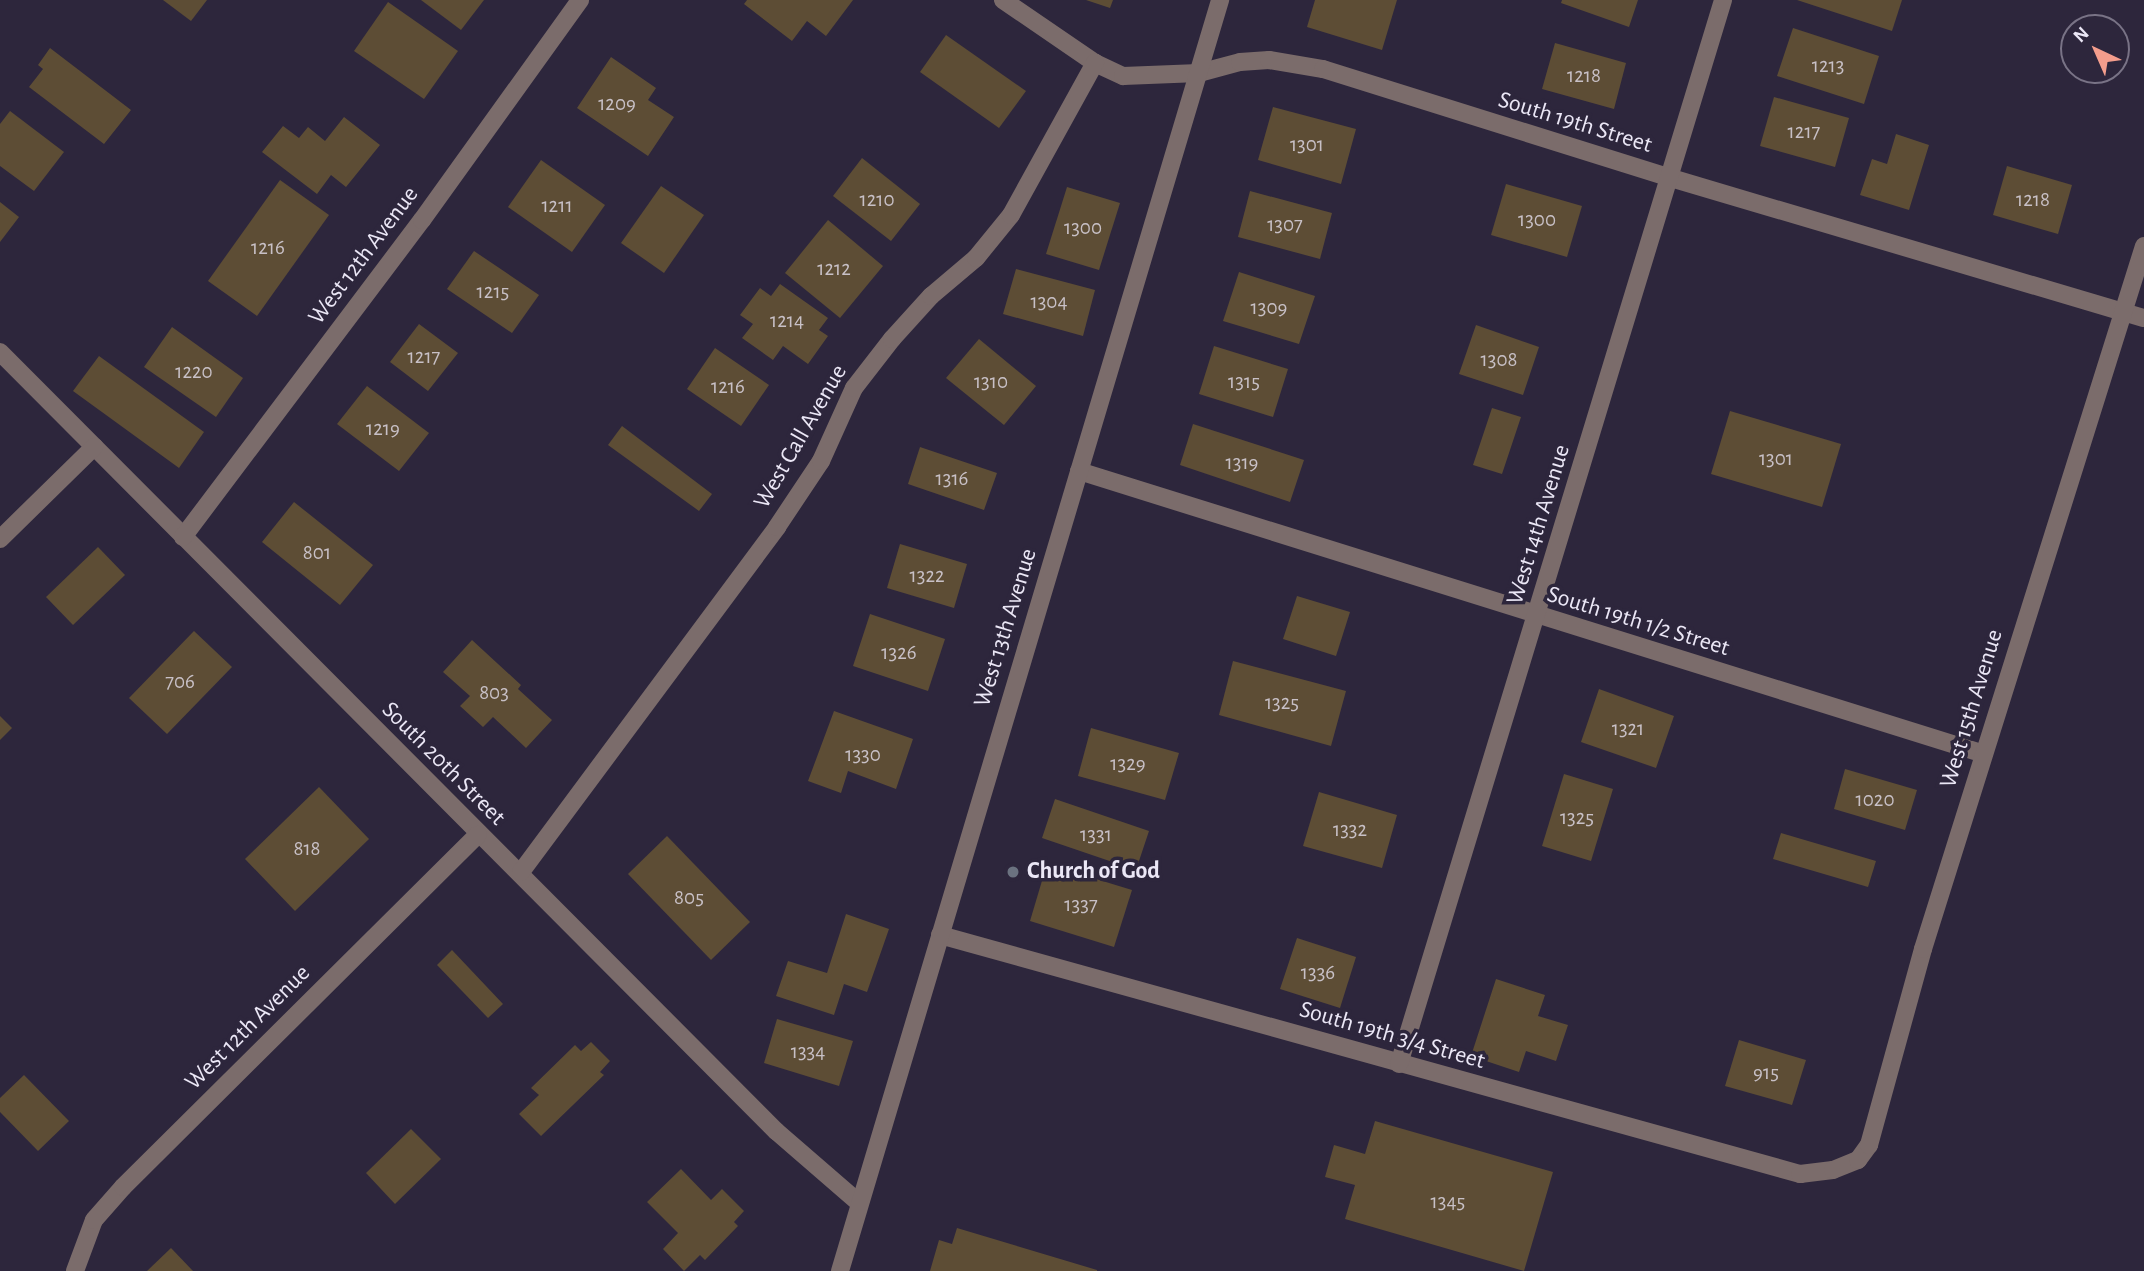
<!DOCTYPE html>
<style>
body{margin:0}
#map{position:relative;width:2144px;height:1271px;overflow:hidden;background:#2d263c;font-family:"Alegreya Sans",sans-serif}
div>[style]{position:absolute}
.building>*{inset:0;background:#5d4d35}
.minor>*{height:18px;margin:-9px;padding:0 9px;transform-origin:9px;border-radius:9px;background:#7b6c6b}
.dots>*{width:19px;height:19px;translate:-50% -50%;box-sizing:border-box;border:4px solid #2d263c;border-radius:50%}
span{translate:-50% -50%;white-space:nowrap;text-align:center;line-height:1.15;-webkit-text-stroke:7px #2d263c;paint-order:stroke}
.number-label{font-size:21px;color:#c8c0c6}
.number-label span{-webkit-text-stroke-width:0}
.street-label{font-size:24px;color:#ebe7f6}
.poi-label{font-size:24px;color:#ebe7f6;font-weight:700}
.left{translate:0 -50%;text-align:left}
.north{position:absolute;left:2060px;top:14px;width:70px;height:70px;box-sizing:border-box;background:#2d263c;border:2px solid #797386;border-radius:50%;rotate:316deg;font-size:19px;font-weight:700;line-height:28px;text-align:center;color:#ebe7f6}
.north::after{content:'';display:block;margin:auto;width:24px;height:32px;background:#f49d8c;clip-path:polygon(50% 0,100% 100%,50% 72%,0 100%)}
</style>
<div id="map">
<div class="building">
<i style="clip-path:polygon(163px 0,207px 0,191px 21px)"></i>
<i style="clip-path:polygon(421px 0,484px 0,461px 30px)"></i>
<i style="clip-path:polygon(747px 0,853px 0,826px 36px,807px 21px,792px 41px,744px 4px)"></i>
<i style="clip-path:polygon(1086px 0,1113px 0,1110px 8px)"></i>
<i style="clip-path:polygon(1315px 0,1397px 0,1382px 50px,1307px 27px)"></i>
<i style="clip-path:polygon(1562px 0,1638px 0,1629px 27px,1561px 3px)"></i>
<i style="clip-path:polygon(1797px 0,1902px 0,1892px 31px)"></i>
<i style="clip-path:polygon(388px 2px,458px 51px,424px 99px,354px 51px)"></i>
<i style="clip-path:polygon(1793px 28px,1879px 56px,1864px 104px,1777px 76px)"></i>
<i style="clip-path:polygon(946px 35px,1026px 91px,999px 128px,920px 72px)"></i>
<i style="clip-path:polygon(1555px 43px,1626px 63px,1614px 109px,1542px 89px)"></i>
<i style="clip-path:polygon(50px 48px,131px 110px,104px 144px,29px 87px,43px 69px,38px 65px)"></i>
<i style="clip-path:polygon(611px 57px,656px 88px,648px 100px,674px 117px,648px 156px,577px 108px)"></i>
<i style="clip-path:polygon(1774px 97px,1849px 118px,1835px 167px,1760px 146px)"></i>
<i style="clip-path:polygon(1273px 107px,1356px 129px,1341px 184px,1258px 160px)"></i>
<i style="clip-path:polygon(10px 111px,64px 152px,34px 191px,0 166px,0 124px)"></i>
<i style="clip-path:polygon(344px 117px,380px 145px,346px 187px,331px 175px,317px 194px,262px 152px,283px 126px,299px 138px,308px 127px,325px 141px)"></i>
<i style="clip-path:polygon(1896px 134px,1929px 145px,1909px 210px,1860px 195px,1872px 159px,1887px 164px)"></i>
<i style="clip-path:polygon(862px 158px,920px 204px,891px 241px,833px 196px)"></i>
<i style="clip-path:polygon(541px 160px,605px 205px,572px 252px,508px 207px)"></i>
<i style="clip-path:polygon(2007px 166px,2072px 185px,2058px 234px,1993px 215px)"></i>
<i style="clip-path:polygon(280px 180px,329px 215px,257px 316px,208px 281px)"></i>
<i style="clip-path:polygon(1506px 184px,1582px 206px,1567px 257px,1491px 235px)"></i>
<i style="clip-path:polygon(661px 186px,704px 215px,664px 273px,621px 243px)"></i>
<i style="clip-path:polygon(1067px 187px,1120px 203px,1099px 270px,1046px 254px)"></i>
<i style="clip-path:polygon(1250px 191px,1332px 213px,1320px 259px,1238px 237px)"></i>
<i style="clip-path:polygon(0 202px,19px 217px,0 242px)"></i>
<i style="clip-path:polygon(828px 220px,883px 266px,840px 318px,785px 273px)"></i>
<i style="clip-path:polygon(474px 251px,539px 295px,512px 333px,447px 289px)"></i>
<i style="clip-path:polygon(1016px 269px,1095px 290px,1083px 336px,1003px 314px)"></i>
<i style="clip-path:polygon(1239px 272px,1315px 296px,1299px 344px,1223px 321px)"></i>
<i style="clip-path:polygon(780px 284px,828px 318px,819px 330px,828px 336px,808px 364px,783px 346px,773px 360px,742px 338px,753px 324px,740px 315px,760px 288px,771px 296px)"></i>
<i style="clip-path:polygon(419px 324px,458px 353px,428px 391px,390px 362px)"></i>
<i style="clip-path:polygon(1476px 325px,1539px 347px,1523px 395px,1459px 374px)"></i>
<i style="clip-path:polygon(172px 327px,243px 378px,216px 417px,144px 367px)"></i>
<i style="clip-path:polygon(979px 339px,1036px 386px,1004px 425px,946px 378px)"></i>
<i style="clip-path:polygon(1214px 346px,1288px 369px,1273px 417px,1199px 394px)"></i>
<i style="clip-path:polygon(715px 348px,769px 385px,741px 426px,687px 389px)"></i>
<i style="clip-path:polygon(99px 356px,204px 432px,179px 468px,73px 391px)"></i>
<i style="clip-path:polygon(367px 386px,429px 433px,399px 471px,337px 424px)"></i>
<i style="clip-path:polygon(1492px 408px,1521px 417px,1502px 474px,1473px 465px)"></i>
<i style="clip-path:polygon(1730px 411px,1841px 444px,1822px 507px,1711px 474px)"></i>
<i style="clip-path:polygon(1193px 424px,1304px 460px,1290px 502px,1180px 465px)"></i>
<i style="clip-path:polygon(622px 426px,712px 494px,699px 511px,608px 445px)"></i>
<i style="clip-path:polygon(920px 447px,997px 473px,984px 510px,908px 484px)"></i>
<i style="clip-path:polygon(294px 502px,373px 565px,340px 605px,262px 542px)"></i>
<i style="clip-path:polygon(900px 544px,967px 564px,954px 608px,887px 588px)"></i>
<i style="clip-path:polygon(98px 547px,125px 575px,73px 625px,46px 597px)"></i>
<i style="clip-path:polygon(1297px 596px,1350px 612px,1336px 656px,1283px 639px)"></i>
<i style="clip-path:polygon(870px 614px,945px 639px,928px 691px,853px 666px)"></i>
<i style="clip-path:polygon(194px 631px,232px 667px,167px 734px,129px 698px)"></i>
<i style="clip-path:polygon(472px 640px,521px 685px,518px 689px,552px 720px,526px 748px,493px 717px,483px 727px,460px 706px,470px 696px,443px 672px)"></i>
<i style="clip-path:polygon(1233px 661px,1346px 691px,1331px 746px,1219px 715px)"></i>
<i style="clip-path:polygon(1599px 689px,1674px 716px,1656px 768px,1581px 742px)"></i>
<i style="clip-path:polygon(834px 711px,913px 739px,896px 789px,848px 771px,841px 793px,808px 781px)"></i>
<i style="clip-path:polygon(0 716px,12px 728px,0 740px)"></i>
<i style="clip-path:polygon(1091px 728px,1179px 753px,1165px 800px,1078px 776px)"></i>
<i style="clip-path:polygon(1845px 769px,1917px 790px,1905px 830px,1834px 809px)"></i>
<i style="clip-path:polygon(1564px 774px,1613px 789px,1591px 861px,1542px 846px)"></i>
<i style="clip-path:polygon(319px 787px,369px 839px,295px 911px,245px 859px)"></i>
<i style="clip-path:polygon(1319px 792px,1397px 815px,1382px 868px,1303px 846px)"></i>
<i style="clip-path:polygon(1055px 799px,1149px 831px,1136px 870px,1042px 838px)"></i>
<i style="clip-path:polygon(1781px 833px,1876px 861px,1868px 887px,1773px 859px)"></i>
<i style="clip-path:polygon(667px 836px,750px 922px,711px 960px,628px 874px)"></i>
<i style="clip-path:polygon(1047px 864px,1132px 890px,1114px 947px,1030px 921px)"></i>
<i style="clip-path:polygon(846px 914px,889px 929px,867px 992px,844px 984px,834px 1015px,776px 996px,788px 961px,827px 973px)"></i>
<i style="clip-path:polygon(1297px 938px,1356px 957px,1340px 1008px,1280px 989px)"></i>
<i style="clip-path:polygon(452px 950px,503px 1004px,488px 1018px,437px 965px)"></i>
<i style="clip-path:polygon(1496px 979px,1545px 995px,1538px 1016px,1568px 1025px,1556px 1061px,1526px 1051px,1519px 1072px,1471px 1056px)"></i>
<i style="clip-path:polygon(777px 1019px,853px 1041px,839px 1086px,764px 1063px)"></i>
<i style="clip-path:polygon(1739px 1040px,1806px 1060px,1792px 1105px,1725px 1086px)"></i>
<i style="clip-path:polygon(591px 1042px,610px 1061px,600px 1072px,604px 1075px,541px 1136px,519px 1114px,539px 1095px,531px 1088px,575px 1045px,581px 1051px)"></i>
<i style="clip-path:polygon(24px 1075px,69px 1121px,38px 1151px,0 1112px,0 1098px)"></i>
<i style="clip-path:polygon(1375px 1121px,1553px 1172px,1524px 1271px,1345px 1219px,1355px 1185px,1325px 1177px,1334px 1145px,1365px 1154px)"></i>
<i style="clip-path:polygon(411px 1129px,441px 1159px,395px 1204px,366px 1173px)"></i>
<i style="clip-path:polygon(681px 1169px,711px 1200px,722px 1189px,744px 1211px,734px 1222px,738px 1226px,705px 1260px,700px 1255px,684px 1271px,663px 1249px,678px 1233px,647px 1202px)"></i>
<i style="clip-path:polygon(957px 1228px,1097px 1270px,1097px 1271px,930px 1271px,939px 1240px,952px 1244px)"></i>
<i style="clip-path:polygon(171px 1248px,193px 1271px,147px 1271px)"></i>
</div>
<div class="minor">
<i style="left:1003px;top:0;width:112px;rotate:34.4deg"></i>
<i style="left:1095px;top:63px;width:31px;rotate:25deg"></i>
<i style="left:1123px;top:76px;width:76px;rotate:-2.3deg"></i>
<i style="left:1199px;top:73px;width:42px;rotate:-15deg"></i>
<i style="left:1240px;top:62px;width:29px;rotate:-4deg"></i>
<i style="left:1269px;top:60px;width:55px;rotate:9.5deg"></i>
<i style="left:1323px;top:69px;width:365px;rotate:17.4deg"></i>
<i style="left:1671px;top:178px;width:493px;rotate:16.5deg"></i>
<i style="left:0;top:352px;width:1100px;rotate:45.11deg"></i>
<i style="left:776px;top:1131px;width:110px;rotate:40.9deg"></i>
<i style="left:1079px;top:471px;width:948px;rotate:17.36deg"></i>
<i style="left:183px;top:537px;width:397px;rotate:-53deg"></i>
<i style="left:422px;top:220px;width:271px;rotate:-54.3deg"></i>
<i style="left:0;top:539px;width:132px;rotate:-44.4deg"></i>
<i style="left:521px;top:872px;width:430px;rotate:-53.4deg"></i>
<i style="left:777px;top:527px;width:79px;rotate:-56.3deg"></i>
<i style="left:821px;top:461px;width:80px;rotate:-65.7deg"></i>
<i style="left:854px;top:388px;width:62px;rotate:-52.2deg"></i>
<i style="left:892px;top:339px;width:58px;rotate:-47.8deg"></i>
<i style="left:931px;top:296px;width:59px;rotate:-40.2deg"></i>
<i style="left:976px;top:258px;width:55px;rotate:-50.9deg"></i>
<i style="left:1011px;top:215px;width:174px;rotate:-61.1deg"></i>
<i style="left:940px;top:935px;width:893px;rotate:15.53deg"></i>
<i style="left:1800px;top:1174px;width:33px;rotate:-7deg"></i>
<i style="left:1833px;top:1170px;width:27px;rotate:-22deg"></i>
<i style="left:1858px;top:1160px;width:19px;rotate:-54deg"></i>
<i style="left:1869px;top:1145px;width:203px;rotate:-74.6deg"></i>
<i style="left:1923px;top:949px;width:737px;rotate:-72.55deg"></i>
<i style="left:1399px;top:1064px;width:1112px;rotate:-73.06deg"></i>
<i style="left:75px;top:1271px;width:54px;rotate:-69.6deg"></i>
<i style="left:94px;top:1220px;width:44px;rotate:-48.7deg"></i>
<i style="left:123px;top:1187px;width:500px;rotate:-44.8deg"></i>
<i style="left:840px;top:1271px;width:1327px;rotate:-73.35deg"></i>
</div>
<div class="dots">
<i style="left:1013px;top:872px;background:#6b7280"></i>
</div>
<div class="number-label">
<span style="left:1828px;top:66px">1213</span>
<span style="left:1584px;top:76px">1218</span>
<span style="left:617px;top:104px">1209</span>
<span style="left:1804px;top:132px">1217</span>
<span style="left:1307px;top:145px">1301</span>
<span style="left:877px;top:200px">1210</span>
<span style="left:2033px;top:200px">1218</span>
<span style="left:557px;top:206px">1211</span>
<span style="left:1537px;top:220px">1300</span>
<span style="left:1285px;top:225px">1307</span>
<span style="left:1083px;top:228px">1300</span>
<span style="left:268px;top:248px">1216</span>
<span style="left:834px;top:269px">1212</span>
<span style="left:493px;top:292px">1215</span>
<span style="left:1049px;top:302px">1304</span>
<span style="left:1269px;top:308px">1309</span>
<span style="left:787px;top:321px">1214</span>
<span style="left:424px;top:357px">1217</span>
<span style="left:1499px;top:360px">1308</span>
<span style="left:194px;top:372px">1220</span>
<span style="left:991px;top:382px">1310</span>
<span style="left:1244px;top:382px">1315</span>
<span style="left:728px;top:387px">1216</span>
<span style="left:383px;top:429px">1219</span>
<span style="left:1776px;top:459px">1301</span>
<span style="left:1242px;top:463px">1319</span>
<span style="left:952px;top:479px">1316</span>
<span style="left:317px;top:553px">801</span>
<span style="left:927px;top:576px">1322</span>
<span style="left:899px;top:653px">1326</span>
<span style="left:180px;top:682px">706</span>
<span style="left:494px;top:693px">803</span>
<span style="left:1282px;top:703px">1325</span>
<span style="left:1628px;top:729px">1321</span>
<span style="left:863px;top:755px">1330</span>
<span style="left:1128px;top:764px">1329</span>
<span style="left:1875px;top:800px">1020</span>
<span style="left:1577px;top:818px">1325</span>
<span style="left:1350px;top:830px">1332</span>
<span style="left:1096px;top:835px">1331</span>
<span style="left:307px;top:849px">818</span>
<span style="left:689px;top:898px">805</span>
<span style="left:1081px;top:905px">1337</span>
<span style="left:1318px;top:973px">1336</span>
<span style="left:808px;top:1052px">1334</span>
<span style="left:1766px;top:1073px">915</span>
<span style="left:1448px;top:1202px">1345</span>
</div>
<div class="street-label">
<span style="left:1575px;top:123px;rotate:17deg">South 19th Street</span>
<span style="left:364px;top:256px;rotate:-53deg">West 12th Avenue</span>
<span style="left:801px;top:437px;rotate:-60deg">West Call Avenue</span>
<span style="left:1539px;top:525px;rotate:-73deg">West 14th Avenue</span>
<span style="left:1638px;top:622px;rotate:17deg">South 19th 1/2 Street</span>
<span style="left:1006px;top:628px;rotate:-73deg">West 13th Avenue</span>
<span style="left:1972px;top:709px;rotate:-73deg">West 15th Avenue</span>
<span style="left:443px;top:764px;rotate:45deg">South 20th Street</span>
<span style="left:248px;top:1028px;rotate:-45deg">West 12th Avenue</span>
<span style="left:1392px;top:1036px;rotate:16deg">South 19th 3/4 Street</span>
</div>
<div class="poi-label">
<span class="left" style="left:1027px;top:872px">Church of God</span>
</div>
<div class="north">N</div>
</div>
